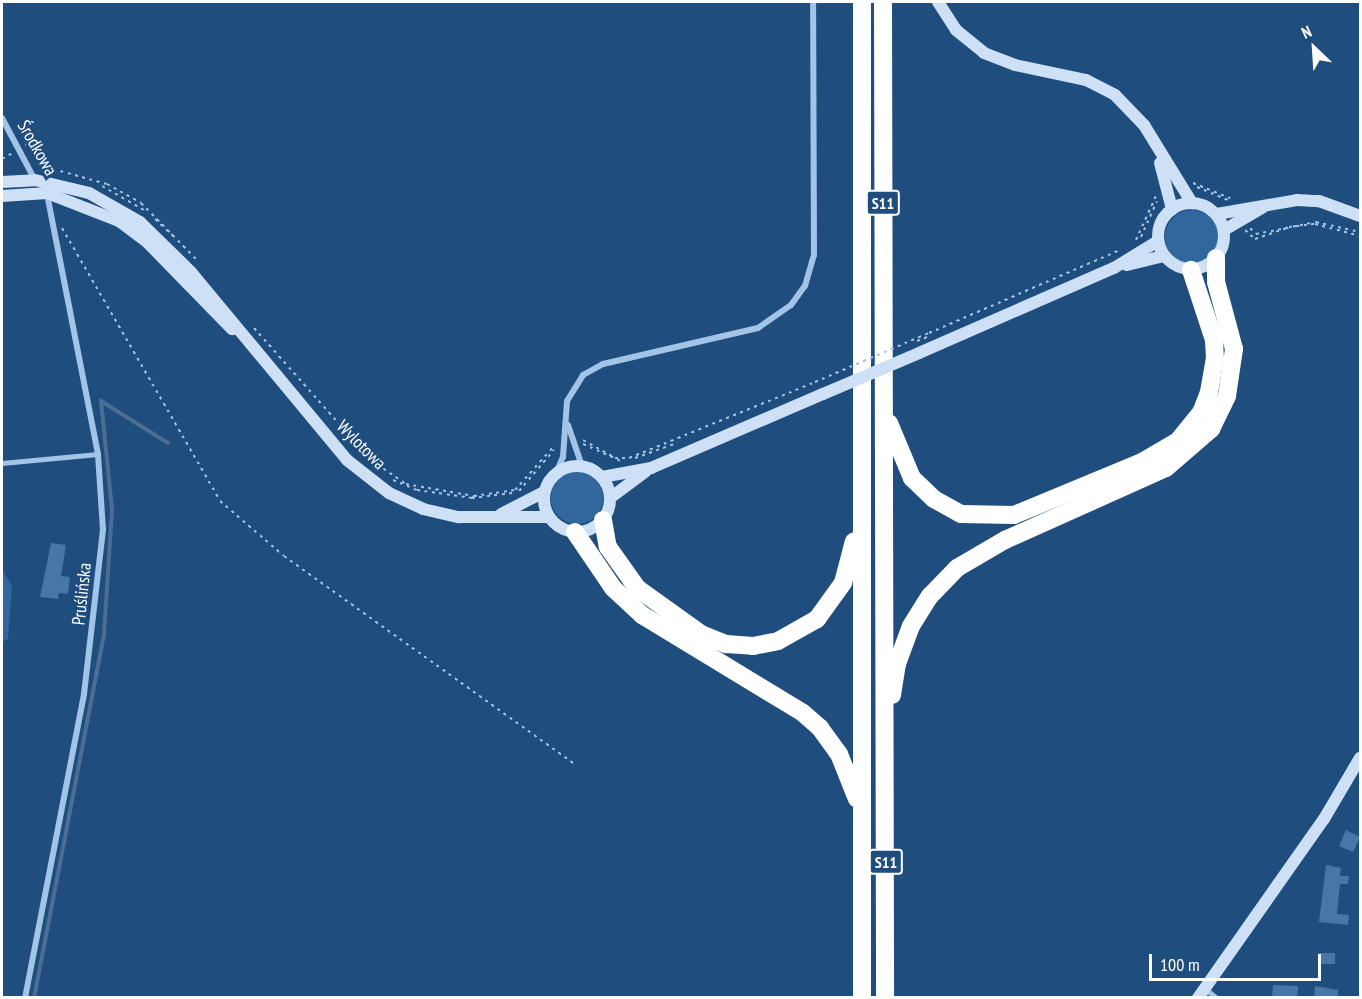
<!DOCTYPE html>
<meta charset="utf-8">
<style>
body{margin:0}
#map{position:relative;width:1362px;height:999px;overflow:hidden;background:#1f4d7e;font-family:"PT Sans Narrow",sans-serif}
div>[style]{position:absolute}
.green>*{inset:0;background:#31679c}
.round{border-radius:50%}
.stream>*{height:4px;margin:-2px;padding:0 2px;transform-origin:2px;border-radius:2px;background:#4c6e92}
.building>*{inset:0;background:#4777a7}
.path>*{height:2px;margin-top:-1px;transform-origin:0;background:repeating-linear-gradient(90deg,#a2c5e7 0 3px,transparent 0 7.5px)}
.lane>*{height:4.5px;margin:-2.25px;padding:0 2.25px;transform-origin:2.25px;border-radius:2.25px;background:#a2c5e7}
.street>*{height:6px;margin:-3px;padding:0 3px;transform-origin:3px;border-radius:3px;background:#a2c5e7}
.secondary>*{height:12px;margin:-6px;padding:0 6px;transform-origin:6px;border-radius:6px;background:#cde0f6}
.secondary>.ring{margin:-6px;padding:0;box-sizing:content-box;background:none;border:12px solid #cde0f6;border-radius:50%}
.highway>*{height:18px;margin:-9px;padding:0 9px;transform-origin:9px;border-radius:9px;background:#fff}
.path-bridge>*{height:2px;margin-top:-1px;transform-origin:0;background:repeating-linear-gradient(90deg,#a2c5e7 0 3px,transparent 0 7.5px)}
.secondary-bridge>*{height:12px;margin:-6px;padding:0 6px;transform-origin:6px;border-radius:6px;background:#cde0f6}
span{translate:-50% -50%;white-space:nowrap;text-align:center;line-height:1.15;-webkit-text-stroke:6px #1f4d7e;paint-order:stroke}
.shield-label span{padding:2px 4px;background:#1f4d7e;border:2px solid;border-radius:4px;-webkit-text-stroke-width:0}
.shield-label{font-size:16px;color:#fff;font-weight:700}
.street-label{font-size:18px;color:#fff}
.frame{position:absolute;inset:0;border:3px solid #fff;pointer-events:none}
.north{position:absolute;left:1284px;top:18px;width:60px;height:60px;-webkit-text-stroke:4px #1f4d7e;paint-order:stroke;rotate:335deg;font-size:16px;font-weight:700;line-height:24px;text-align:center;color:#fff}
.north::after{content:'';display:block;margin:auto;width:21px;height:27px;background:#fff;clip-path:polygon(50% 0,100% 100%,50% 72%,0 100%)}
.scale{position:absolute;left:1149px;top:954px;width:172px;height:27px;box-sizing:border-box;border:3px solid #fff;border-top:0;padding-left:8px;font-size:18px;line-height:21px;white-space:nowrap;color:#fff;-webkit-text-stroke:4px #1f4d7e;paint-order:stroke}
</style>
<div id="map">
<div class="green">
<i class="round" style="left:1165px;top:210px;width:54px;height:54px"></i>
<i class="round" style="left:551px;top:472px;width:52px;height:52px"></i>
<i style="clip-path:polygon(2px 569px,12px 586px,8px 639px,2px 642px)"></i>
</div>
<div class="stream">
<i style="left:34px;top:998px;width:371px;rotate:-79.1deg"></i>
<i style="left:104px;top:634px;width:125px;rotate:-86.3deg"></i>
<i style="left:112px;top:509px;width:109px;rotate:-95.8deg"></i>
<i style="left:101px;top:401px;width:79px;rotate:32.1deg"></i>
</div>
<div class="building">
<i style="clip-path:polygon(51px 543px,66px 545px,61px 576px,70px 577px,68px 594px,59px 593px,58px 599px,40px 597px)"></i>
<i style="clip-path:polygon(1346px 830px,1360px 837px,1353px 852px,1339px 846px)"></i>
<i style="clip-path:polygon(1326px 865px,1341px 868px,1340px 876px,1349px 876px,1348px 884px,1340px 884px,1337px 914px,1349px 915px,1348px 925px,1319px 922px)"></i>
<i style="clip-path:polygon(1319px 953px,1335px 953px,1335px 964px,1319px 964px)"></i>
<i style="clip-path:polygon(1273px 985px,1298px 986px,1297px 998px,1272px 998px)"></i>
<i style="clip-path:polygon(1315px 986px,1338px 990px,1338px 998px,1314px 998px)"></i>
</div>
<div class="path">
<i style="left:29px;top:143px;width:29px;rotate:55deg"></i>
<i style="left:46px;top:167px;width:63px;rotate:15.6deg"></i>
<i style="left:107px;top:184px;width:39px;rotate:29deg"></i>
<i style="left:141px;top:203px;width:78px;rotate:45.5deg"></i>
<i style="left:25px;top:145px;width:4px;rotate:-27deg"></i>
<i style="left:29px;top:143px;width:31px;rotate:59deg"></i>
<i style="left:2px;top:159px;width:13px;rotate:-29deg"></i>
<i style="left:1193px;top:183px;width:42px;rotate:22.3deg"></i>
<i style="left:102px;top:186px;width:48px;rotate:29.7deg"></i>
<i style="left:1197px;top:187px;width:34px;rotate:23deg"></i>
<i style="left:155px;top:219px;width:25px;rotate:43deg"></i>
<i style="left:62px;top:228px;width:315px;rotate:59.9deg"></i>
<i style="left:220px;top:501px;width:84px;rotate:40.7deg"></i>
<i style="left:284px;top:556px;width:357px;rotate:35.6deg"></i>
<i style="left:1250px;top:228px;width:8px;rotate:45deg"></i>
<i style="left:1256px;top:234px;width:61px;rotate:-11.3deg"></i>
<i style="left:1316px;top:222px;width:45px;rotate:12.8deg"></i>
<i style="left:1245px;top:230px;width:13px;rotate:42deg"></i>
<i style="left:1255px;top:239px;width:36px;rotate:-19deg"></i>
<i style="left:1289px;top:227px;width:26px;rotate:-7deg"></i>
<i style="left:1315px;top:224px;width:47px;rotate:14.9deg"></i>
<i style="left:1141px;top:237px;width:39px;rotate:-66deg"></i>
<i style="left:1136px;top:240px;width:48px;rotate:-65.6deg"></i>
<i style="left:254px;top:328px;width:176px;rotate:48.4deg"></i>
<i style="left:371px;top:460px;width:42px;rotate:34.4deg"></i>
<i style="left:406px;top:484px;width:69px;rotate:10deg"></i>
<i style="left:474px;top:496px;width:41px;rotate:-8.3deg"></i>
<i style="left:515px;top:490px;width:60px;rotate:-48.4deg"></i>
<i style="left:929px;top:333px;width:206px;rotate:-23.5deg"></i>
<i style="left:338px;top:430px;width:36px;rotate:46deg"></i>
<i style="left:583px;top:440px;width:37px;rotate:29deg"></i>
<i style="left:615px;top:458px;width:14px"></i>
<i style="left:629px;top:458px;width:201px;rotate:-22.2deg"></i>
<i style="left:583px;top:444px;width:42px;rotate:24.1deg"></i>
<i style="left:635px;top:458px;width:45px;rotate:-19.7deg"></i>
<i style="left:393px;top:480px;width:26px;rotate:23deg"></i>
<i style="left:417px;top:490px;width:56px;rotate:8.3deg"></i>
<i style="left:472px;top:498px;width:41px;rotate:-7deg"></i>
<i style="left:519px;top:491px;width:54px;rotate:-49.5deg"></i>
</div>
<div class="lane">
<i style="left:2px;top:463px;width:96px;rotate:-5.4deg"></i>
<i style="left:1207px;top:990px;width:13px;rotate:39deg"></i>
</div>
<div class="street">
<i style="left:2px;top:118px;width:70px;rotate:62deg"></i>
<i style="left:568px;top:425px;width:43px;rotate:71.1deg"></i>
<i style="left:557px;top:471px;width:15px;rotate:-67deg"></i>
<i style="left:563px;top:457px;width:56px;rotate:-85.9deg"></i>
<i style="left:567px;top:401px;width:31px;rotate:-58deg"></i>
<i style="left:583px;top:375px;width:23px;rotate:-29deg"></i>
<i style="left:603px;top:364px;width:159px;rotate:-13.1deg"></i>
<i style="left:758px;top:328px;width:40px;rotate:-34.9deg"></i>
<i style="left:791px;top:305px;width:24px;rotate:-54deg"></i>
<i style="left:805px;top:286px;width:32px;rotate:-74deg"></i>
<i style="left:814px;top:255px;width:253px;rotate:-90.2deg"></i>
<i style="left:25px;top:998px;width:310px;rotate:-79deg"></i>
<i style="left:84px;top:694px;width:165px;rotate:-83.4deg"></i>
<i style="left:103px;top:530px;width:76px;rotate:-93.8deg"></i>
<i style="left:98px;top:454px;width:265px;rotate:-101.1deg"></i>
</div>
<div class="secondary">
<i style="left:938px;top:2px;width:33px;rotate:57deg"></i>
<i style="left:956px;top:30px;width:36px;rotate:39deg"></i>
<i style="left:984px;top:53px;width:33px;rotate:21deg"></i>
<i style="left:1015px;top:65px;width:73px;rotate:11.9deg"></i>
<i style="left:1086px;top:80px;width:33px;rotate:27deg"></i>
<i style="left:1115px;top:95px;width:42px;rotate:46deg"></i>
<i style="left:1144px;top:125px;width:92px;rotate:58.4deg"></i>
<i style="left:1160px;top:163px;width:48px;rotate:75.4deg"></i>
<i style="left:2px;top:182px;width:33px;rotate:-3deg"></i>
<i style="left:35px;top:180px;width:56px;rotate:13.5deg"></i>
<i style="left:89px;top:193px;width:59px;rotate:29.6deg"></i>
<i style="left:140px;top:222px;width:71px;rotate:44.4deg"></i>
<i style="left:191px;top:272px;width:244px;rotate:50.3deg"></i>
<i style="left:347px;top:460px;width:53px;rotate:38.2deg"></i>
<i style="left:389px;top:493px;width:38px;rotate:25deg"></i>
<i style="left:423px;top:509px;width:37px;rotate:13deg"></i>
<i style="left:459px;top:517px;width:90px"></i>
<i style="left:2px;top:196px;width:45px;rotate:-3.8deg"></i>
<i style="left:47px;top:193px;width:77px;rotate:21.3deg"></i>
<i style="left:119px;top:221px;width:35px;rotate:37deg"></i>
<i style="left:147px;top:242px;width:122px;rotate:45.7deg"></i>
<i class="ring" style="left:1158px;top:203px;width:54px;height:54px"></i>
<i style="left:1217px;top:214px;width:81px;rotate:-9.9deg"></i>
<i style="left:1297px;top:200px;width:22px;rotate:3deg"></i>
<i style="left:1319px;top:201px;width:44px;rotate:20.1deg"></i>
<i style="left:1224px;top:230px;width:44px;rotate:-30.1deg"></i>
<i style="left:1127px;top:265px;width:38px;rotate:-14deg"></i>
<i style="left:919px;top:353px;width:213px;rotate:-23.6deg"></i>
<i style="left:1114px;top:268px;width:52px;rotate:-31.5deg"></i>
<i class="ring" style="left:544px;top:466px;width:54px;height:54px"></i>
<i style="left:602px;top:477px;width:50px;rotate:-10.4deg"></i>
<i style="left:651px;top:468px;width:187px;rotate:-23.3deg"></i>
<i style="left:610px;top:498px;width:44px;rotate:-36.6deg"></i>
<i style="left:501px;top:514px;width:48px;rotate:-27.1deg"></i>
<i style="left:1198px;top:998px;width:219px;rotate:-54.9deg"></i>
<i style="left:1324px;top:819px;width:71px;rotate:-59.5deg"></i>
</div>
<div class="highway">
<i style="left:883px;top:2px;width:996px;rotate:89.88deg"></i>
<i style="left:889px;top:423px;width:60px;rotate:67.3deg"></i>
<i style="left:912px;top:478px;width:30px;rotate:44deg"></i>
<i style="left:934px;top:499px;width:31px;rotate:29deg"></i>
<i style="left:961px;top:514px;width:53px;rotate:1.1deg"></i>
<i style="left:1014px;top:515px;width:139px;rotate:-22.5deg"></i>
<i style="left:1142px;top:462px;width:42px;rotate:-30.3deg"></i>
<i style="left:1178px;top:441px;width:36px;rotate:-51deg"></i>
<i style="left:1201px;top:413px;width:22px;rotate:-69deg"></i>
<i style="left:1209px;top:392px;width:34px;rotate:-80deg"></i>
<i style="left:1215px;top:359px;width:19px;rotate:-93deg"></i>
<i style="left:1214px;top:340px;width:74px;rotate:-108.2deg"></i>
<i style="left:603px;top:520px;width:27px;rotate:80deg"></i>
<i style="left:608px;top:547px;width:50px;rotate:54.7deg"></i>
<i style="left:637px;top:588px;width:79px;rotate:35.7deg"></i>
<i style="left:701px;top:634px;width:27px;rotate:22deg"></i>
<i style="left:726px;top:644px;width:27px;rotate:4deg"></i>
<i style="left:753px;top:646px;width:25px;rotate:-11deg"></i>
<i style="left:778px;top:641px;width:45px;rotate:-29.4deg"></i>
<i style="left:817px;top:619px;width:44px;rotate:-54.2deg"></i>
<i style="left:843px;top:583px;width:43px;rotate:-75.3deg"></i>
<i style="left:575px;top:532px;width:68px;rotate:55.8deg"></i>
<i style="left:613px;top:588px;width:40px;rotate:43deg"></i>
<i style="left:642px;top:615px;width:188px;rotate:31.3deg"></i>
<i style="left:803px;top:713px;width:23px;rotate:41deg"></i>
<i style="left:820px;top:728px;width:32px;rotate:54deg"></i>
<i style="left:839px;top:754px;width:48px;rotate:68.2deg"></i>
<i style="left:892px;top:695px;width:31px;rotate:-81deg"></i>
<i style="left:897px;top:664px;width:40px;rotate:-69.8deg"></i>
<i style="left:911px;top:626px;width:36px;rotate:-58deg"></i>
<i style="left:930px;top:596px;width:39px;rotate:-46deg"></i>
<i style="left:957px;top:568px;width:56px;rotate:-30.3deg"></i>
<i style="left:1005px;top:540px;width:176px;rotate:-24.1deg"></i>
<i style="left:1166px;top:468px;width:60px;rotate:-40.9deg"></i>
<i style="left:1211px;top:429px;width:37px;rotate:-64deg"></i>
<i style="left:1227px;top:396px;width:48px;rotate:-81.5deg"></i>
<i style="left:1234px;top:349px;width:69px;rotate:-105deg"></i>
<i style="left:1216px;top:282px;width:24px;rotate:-90deg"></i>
<i style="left:862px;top:998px;width:996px;rotate:-90deg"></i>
</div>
<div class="path-bridge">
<i style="left:917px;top:341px;width:14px;rotate:-21deg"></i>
<i style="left:815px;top:382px;width:124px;rotate:-23.3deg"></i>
</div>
<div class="secondary-bridge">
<i style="left:823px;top:394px;width:104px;rotate:-23.1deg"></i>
</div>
<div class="shield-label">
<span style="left:883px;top:203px">S11</span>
<span style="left:886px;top:862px">S11</span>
</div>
<div class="street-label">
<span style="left:37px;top:148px;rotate:60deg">Środkowa</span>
<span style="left:361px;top:445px;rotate:45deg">Wylotowa</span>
<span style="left:82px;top:594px;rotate:-84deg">Pruślińska</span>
</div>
<div class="frame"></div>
<div class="north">N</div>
<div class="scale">100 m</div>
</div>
